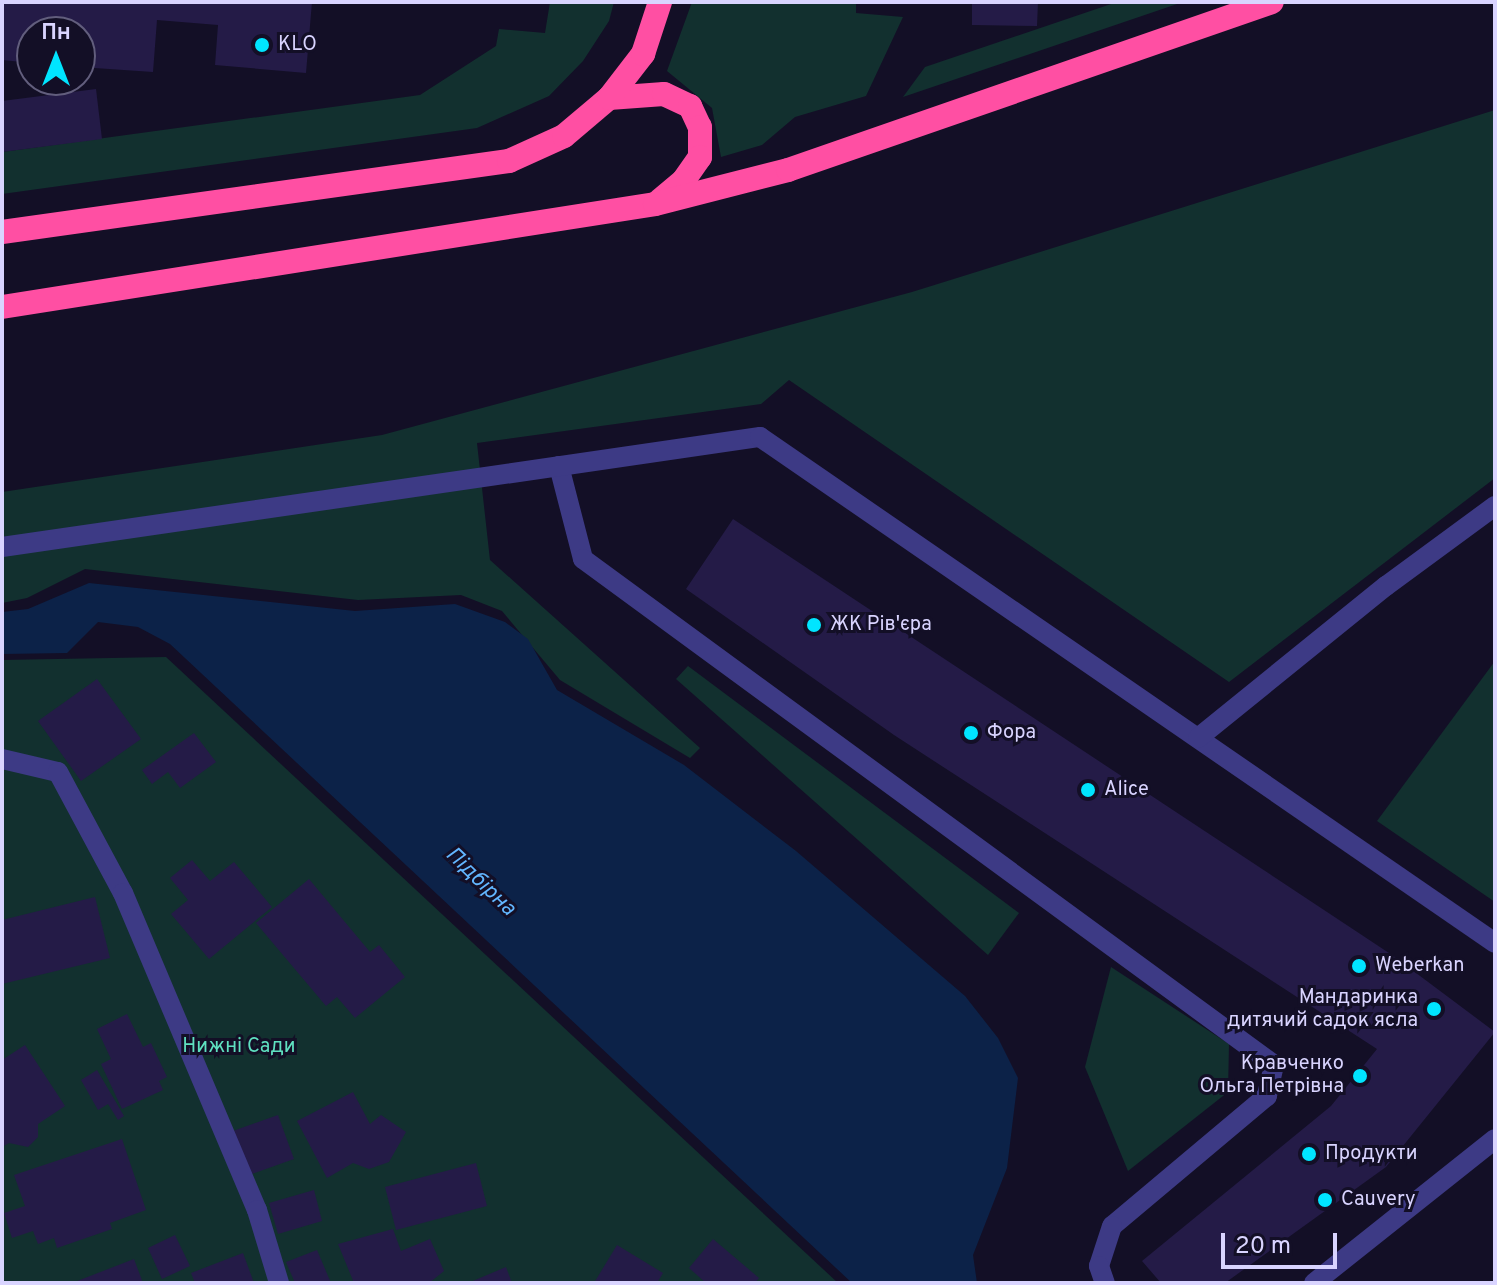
<!DOCTYPE html>
<meta charset="utf-8">
<style>
body{margin:0}
#map{position:relative;width:1497px;height:1285px;overflow:hidden;background:#130f26;font-family:Overpass,sans-serif}
div>[style]{position:absolute}
.green>*{inset:0;background:#12302f}
.water>*{inset:0;background:#0c2248}
.building>*{inset:0;background:#241b47}
.minor>*{height:20px;margin:-10px;padding:0 10px;transform-origin:10px;border-radius:10px;background:#3d3a85}
.highway>*{height:24px;margin:-12px;padding:0 12px;transform-origin:12px;border-radius:12px;background:#ff4fa3}
.dots>*{width:22px;height:22px;translate:-50% -50%;box-sizing:border-box;border:4px solid #130f26;border-radius:50%}
span{translate:-50% -50%;white-space:nowrap;text-align:center;line-height:1.15;-webkit-text-stroke:6px #130f26;paint-order:stroke}
.poi-label{font-size:20px;color:#d9d4ff}
.left{translate:0 -50%;text-align:left}
.right{translate:-100% -50%;text-align:right}
.park-label{font-size:20px;color:#5fe0c0}
.water-label{font-size:22px;color:#62b6ff;font-style:italic}
.frame{position:absolute;inset:0;border:4px solid #d9d4ff;pointer-events:none}
.north{position:absolute;left:16px;top:16px;width:80px;height:80px;box-sizing:border-box;background:#130f26;border:2px solid #625e7d;border-radius:50%;rotate:0deg;font-size:22px;font-weight:700;line-height:32px;text-align:center;color:#d9d4ff}
.north::after{content:'';display:block;margin:auto;width:28px;height:36px;background:#00e5ff;clip-path:polygon(50% 0,100% 100%,50% 72%,0 100%)}
.scale{position:absolute;left:1221px;top:1233px;width:116px;height:36px;box-sizing:border-box;border:4px solid #d9d4ff;border-top:0;padding-left:10px;font-size:24px;line-height:28px;white-space:nowrap;color:#d9d4ff;-webkit-text-stroke:6px #130f26;paint-order:stroke}
</style>
<div id="map">
<div class="green">
<i style="clip-path:polygon(550px 2px,614px 2px,609px 21px,583px 61px,549px 96px,477px 128px,2px 194px,2px 152px,420px 95px,496px 46px,499px 29px,545px 33px)"></i>
<i style="clip-path:polygon(692px 2px,856px 2px,856px 13px,903px 17px,866px 96px,795px 117px,762px 145px,721px 157px,712px 108px,667px 71px)"></i>
<i style="clip-path:polygon(1117px 2px,1183px 2px,903px 97px,925px 67px)"></i>
<i style="clip-path:polygon(1495px 110px,1495px 478px,1229px 682px,789px 380px,761px 404px,477px 443px,490px 560px,700px 748px,690px 758px,560px 680px,502px 611px,461px 595px,358px 600px,85px 569px,27px 598px,2px 603px,2px 492px,382px 435px,912px 292px)"></i>
<i style="clip-path:polygon(166px 657px,838px 1283px,2px 1283px,2px 660px)"></i>
<i style="clip-path:polygon(1495px 661px,1495px 902px,1377px 821px)"></i>
<i style="clip-path:polygon(688px 666px,1019px 913px,988px 955px,676px 679px)"></i>
<i style="clip-path:polygon(1111px 967px,1229px 1044px,1228px 1092px,1128px 1171px,1085px 1067px)"></i>
</div>
<div class="water">
<i style="clip-path:polygon(89px 583px,355px 611px,455px 604px,505px 622px,528px 639px,557px 690px,684px 765px,796px 851px,965px 996px,998px 1038px,1018px 1078px,1007px 1168px,973px 1255px,977px 1283px,852px 1283px,170px 644px,138px 627px,98px 622px,67px 653px,2px 654px,2px 612px,28px 609px)"></i>
</div>
<div class="building">
<i style="clip-path:polygon(2px 2px,312px 2px,306px 73px,215px 65px,218px 25px,157px 20px,153px 72px,80px 67px,80px 32px,32px 32px,32px 63px,2px 60px)"></i>
<i style="clip-path:polygon(972px 2px,1038px 2px,1037px 26px,972px 25px)"></i>
<i style="clip-path:polygon(96px 89px,102px 139px,2px 152px,2px 101px)"></i>
<i style="clip-path:polygon(733px 519px,1392px 955px,1495px 1032px,1386px 1167px,1225px 1283px,1161px 1283px,1142px 1261px,1331px 1106px,1377px 1049px,894px 735px,686px 589px)"></i>
<i style="clip-path:polygon(97px 679px,141px 739px,81px 781px,38px 721px)"></i>
<i style="clip-path:polygon(194px 733px,216px 762px,180px 788px,168px 772px,152px 784px,142px 770px)"></i>
<i style="clip-path:polygon(192px 860px,210px 881px,234px 862px,272px 907px,209px 959px,171px 914px,188px 900px,170px 878px)"></i>
<i style="clip-path:polygon(309px 879px,370px 952px,379px 945px,405px 977px,355px 1018px,337px 997px,326px 1006px,256px 923px)"></i>
<i style="clip-path:polygon(95px 897px,110px 958px,2px 984px,2px 920px)"></i>
<i style="clip-path:polygon(127px 1014px,143px 1047px,151px 1043px,167px 1077px,159px 1081px,163px 1090px,122px 1109px,101px 1064px,111px 1059px,97px 1029px)"></i>
<i style="clip-path:polygon(25px 1045px,65px 1106px,38px 1124px,38px 1137px,28px 1147px,9px 1143px,2px 1147px,2px 1060px)"></i>
<i style="clip-path:polygon(97px 1070px,124px 1116px,118px 1120px,108px 1104px,98px 1110px,81px 1080px)"></i>
<i style="clip-path:polygon(353px 1092px,370px 1124px,381px 1115px,406px 1132px,389px 1162px,369px 1169px,353px 1163px,327px 1178px,297px 1121px)"></i>
<i style="clip-path:polygon(278px 1115px,294px 1159px,246px 1176px,230px 1132px)"></i>
<i style="clip-path:polygon(122px 1139px,146px 1210px,110px 1223px,112px 1229px,57px 1248px,54px 1238px,38px 1244px,33px 1231px,12px 1238px,4px 1213px,25px 1206px,14px 1175px)"></i>
<i style="clip-path:polygon(476px 1163px,487px 1206px,396px 1230px,385px 1187px)"></i>
<i style="clip-path:polygon(314px 1190px,322px 1221px,278px 1234px,269px 1203px)"></i>
<i style="clip-path:polygon(393px 1229px,401px 1251px,430px 1239px,444px 1271px,429px 1283px,354px 1283px,338px 1244px)"></i>
<i style="clip-path:polygon(175px 1235px,190px 1266px,162px 1279px,148px 1248px)"></i>
<i style="clip-path:polygon(713px 1239px,759px 1278px,755px 1283px,706px 1283px,689px 1268px)"></i>
<i style="clip-path:polygon(617px 1245px,663px 1273px,657px 1283px,594px 1283px)"></i>
<i style="clip-path:polygon(317px 1250px,331px 1283px,295px 1283px,286px 1262px)"></i>
<i style="clip-path:polygon(243px 1253px,254px 1283px,195px 1283px,191px 1273px)"></i>
<i style="clip-path:polygon(134px 1259px,143px 1283px,72px 1283px)"></i>
<i style="clip-path:polygon(506px 1267px,512px 1283px,468px 1283px)"></i>
</div>
<div class="minor">
<i style="left:559px;top:466px;width:96px;rotate:75.5deg"></i>
<i style="left:583px;top:559px;width:856px;rotate:36.21deg"></i>
<i style="left:1274px;top:1065px;width:32px;rotate:103deg"></i>
<i style="left:1267px;top:1096px;width:202px;rotate:140deg"></i>
<i style="left:1112px;top:1226px;width:42px;rotate:108deg"></i>
<i style="left:1099px;top:1266px;width:18px;rotate:71deg"></i>
<i style="left:2px;top:547px;width:766px;rotate:-8.26deg"></i>
<i style="left:760px;top:437px;width:892px;rotate:34.54deg"></i>
<i style="left:1198px;top:738px;width:242px;rotate:-39deg"></i>
<i style="left:1386px;top:586px;width:135px;rotate:-36.3deg"></i>
<i style="left:2px;top:759px;width:57px;rotate:13.1deg"></i>
<i style="left:58px;top:772px;width:137px;rotate:61.8deg"></i>
<i style="left:123px;top:893px;width:344px;rotate:67.1deg"></i>
<i style="left:257px;top:1210px;width:76px;rotate:73.2deg"></i>
<i style="left:1314px;top:1283px;width:231px;rotate:-38.5deg"></i>
</div>
<div class="highway">
<i style="left:609px;top:98px;width:55px;rotate:-4.2deg"></i>
<i style="left:664px;top:94px;width:29px;rotate:25deg"></i>
<i style="left:690px;top:106px;width:23px;rotate:65deg"></i>
<i style="left:700px;top:127px;width:30px;rotate:90deg"></i>
<i style="left:700px;top:157px;width:29px;rotate:125deg"></i>
<i style="left:683px;top:181px;width:30px;rotate:140deg"></i>
<i style="left:2px;top:232px;width:512px;rotate:-7.97deg"></i>
<i style="left:509px;top:161px;width:60px;rotate:-24.4deg"></i>
<i style="left:564px;top:136px;width:59px;rotate:-40.2deg"></i>
<i style="left:609px;top:98px;width:56px;rotate:-52.3deg"></i>
<i style="left:643px;top:54px;width:55px;rotate:-71.9deg"></i>
<i style="left:2px;top:307px;width:661px;rotate:-8.96deg"></i>
<i style="left:655px;top:204px;width:137px;rotate:-14.3deg"></i>
<i style="left:788px;top:170px;width:512px;rotate:-19.14deg"></i>
</div>
<div class="dots">
<i style="left:262px;top:45px;background:#00e5ff"></i>
<i style="left:814px;top:625px;background:#00e5ff"></i>
<i style="left:971px;top:733px;background:#00e5ff"></i>
<i style="left:1088px;top:790px;background:#00e5ff"></i>
<i style="left:1359px;top:966px;background:#00e5ff"></i>
<i style="left:1434px;top:1009px;background:#00e5ff"></i>
<i style="left:1360px;top:1076px;background:#00e5ff"></i>
<i style="left:1309px;top:1154px;background:#00e5ff"></i>
<i style="left:1325px;top:1200px;background:#00e5ff"></i>
</div>
<div class="poi-label">
<span class="left" style="left:278px;top:45px">KLO</span>
<span class="left" style="left:830px;top:625px">ЖК Рів'єра</span>
<span class="left" style="left:987px;top:733px">Фора</span>
<span class="left" style="left:1104px;top:790px">Alice</span>
<span class="left" style="left:1375px;top:966px">Weberkan</span>
<span class="right" style="left:1418px;top:1010px">Мандаринка<br>дитячий садок ясла</span>
<span class="right" style="left:1344px;top:1076px">Кравченко<br>Ольга Петрівна</span>
<span class="left" style="left:1325px;top:1154px">Продукти</span>
<span class="left" style="left:1341px;top:1200px">Cauvery</span>
</div>
<div class="park-label">
<span style="left:239px;top:1047px">Нижні Сади</span>
</div>
<div class="water-label">
<span style="left:480px;top:882px;rotate:44deg">Підбірна</span>
</div>
<div class="frame"></div>
<div class="north">Пн</div>
<div class="scale">20 m</div>
</div>
